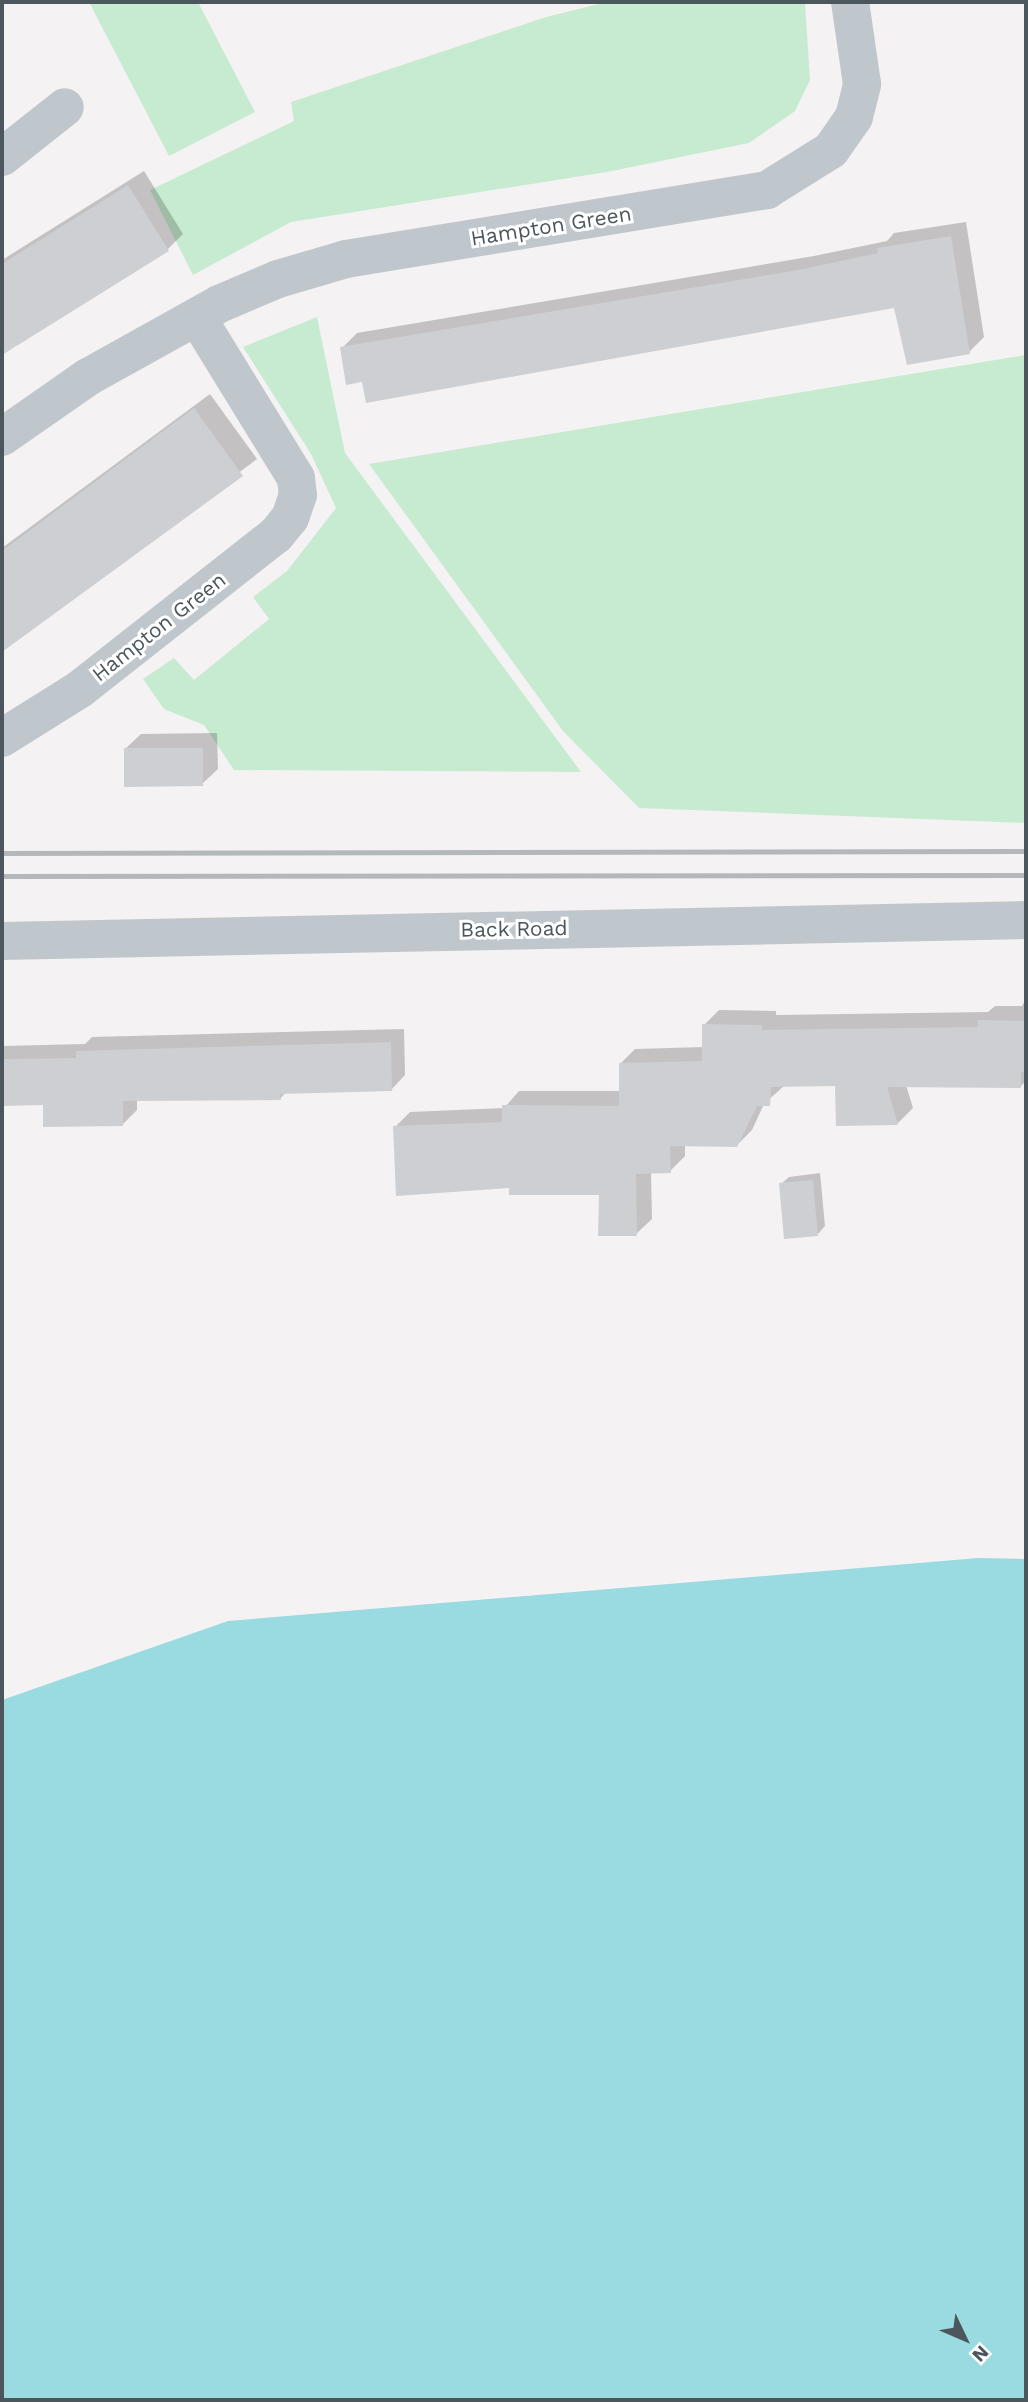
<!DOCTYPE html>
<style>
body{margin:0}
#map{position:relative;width:1028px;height:2402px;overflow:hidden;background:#f4f2f3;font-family:"Work Sans",sans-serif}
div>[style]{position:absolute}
.green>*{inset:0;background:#c7ebd1}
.water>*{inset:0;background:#9adbe2}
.shadow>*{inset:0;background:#0003}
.building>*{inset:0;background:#cdcfd3}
.minor>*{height:38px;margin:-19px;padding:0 19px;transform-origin:19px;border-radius:19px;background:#c0c7cc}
.rail>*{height:5px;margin:-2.5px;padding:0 2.5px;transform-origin:2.5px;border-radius:2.5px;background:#b5b8bb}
span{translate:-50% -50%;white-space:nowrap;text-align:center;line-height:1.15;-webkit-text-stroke:6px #fff;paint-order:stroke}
.street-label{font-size:21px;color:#4c575d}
.frame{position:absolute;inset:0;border:4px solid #4c575d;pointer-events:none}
.north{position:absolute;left:930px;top:2304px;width:70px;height:70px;-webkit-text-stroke:5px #fff;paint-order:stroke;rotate:134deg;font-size:19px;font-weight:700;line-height:28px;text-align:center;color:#4c575d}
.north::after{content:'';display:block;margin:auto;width:24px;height:32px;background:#4c575d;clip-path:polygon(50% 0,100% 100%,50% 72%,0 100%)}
</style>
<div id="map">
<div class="green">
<i style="clip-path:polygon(89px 2px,198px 2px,255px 112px,169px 156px)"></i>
<i style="clip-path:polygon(607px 2px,805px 2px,810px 80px,795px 111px,749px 143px,607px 172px,291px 222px,193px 275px,150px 190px,294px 121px,291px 102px,546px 17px)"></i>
<i style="clip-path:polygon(317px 317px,345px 453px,581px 772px,234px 770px,204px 725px,164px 709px,143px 679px,174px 658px,194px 680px,269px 619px,253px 597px,287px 571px,336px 508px,311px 454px,243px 347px)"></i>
<i style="clip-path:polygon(1026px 355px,1026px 823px,639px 808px,563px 731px,369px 464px)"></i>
</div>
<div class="water">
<i style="clip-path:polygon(978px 1558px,1026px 1559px,1026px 2400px,2px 2400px,2px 1700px,228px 1621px)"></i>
</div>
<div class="shadow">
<i style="clip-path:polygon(144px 171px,183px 234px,168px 249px,2px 353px,2px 260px)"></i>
<i style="clip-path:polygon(966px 222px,984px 337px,969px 352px,896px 306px,363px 380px,342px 348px,357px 333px,814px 256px,887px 241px,894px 233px)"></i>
<i style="clip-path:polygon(210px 394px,257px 459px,2px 650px,2px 548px)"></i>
<i style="clip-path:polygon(217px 733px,218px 769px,202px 784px,125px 749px,141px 734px)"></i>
<i style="clip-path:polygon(1026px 999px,1026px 1081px,1020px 1087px,906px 1085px,913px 1108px,898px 1123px,838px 1125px,837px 1084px,785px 1085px,764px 1104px,752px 1130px,737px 1145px,685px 1145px,685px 1156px,670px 1171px,651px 1172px,652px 1219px,636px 1234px,601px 1194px,395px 1127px,410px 1112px,504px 1108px,519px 1091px,621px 1091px,620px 1064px,635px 1049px,704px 1047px,704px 1025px,719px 1010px,776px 1011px,776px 1015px,988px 1012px,995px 1006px,1022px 1006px)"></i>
<i style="clip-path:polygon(404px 1029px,405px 1075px,391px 1090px,286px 1092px,280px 1099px,137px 1099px,137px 1110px,123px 1124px,45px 1103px,2px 1104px,2px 1046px,85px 1044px,92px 1037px)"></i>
<i style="clip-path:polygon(820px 1173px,825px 1226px,818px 1234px,781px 1184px,789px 1177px)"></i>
</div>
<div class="building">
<i style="clip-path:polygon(128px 185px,169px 251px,2px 355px,2px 264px)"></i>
<i style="clip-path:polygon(951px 236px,970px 354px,907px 365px,894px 308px,366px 403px,362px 382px,346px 385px,340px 347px,798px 270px,878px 253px,877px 248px)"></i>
<i style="clip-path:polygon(194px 408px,243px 476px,2px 652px,2px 551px)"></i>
<i style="clip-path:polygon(124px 748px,203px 748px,203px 786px,124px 787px)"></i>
<i style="clip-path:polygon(978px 1020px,1026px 1021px,1026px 1072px,1021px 1072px,1021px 1088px,887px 1087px,898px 1125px,836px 1126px,835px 1086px,771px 1087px,770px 1106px,757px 1106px,737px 1147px,670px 1146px,671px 1173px,636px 1174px,637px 1236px,598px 1236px,599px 1195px,509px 1195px,509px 1188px,396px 1196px,393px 1126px,502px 1122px,502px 1105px,619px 1106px,619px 1063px,702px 1061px,702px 1024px,762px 1025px,762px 1030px,978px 1027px)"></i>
<i style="clip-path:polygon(391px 1042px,392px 1091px,280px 1094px,281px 1100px,123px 1101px,123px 1126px,43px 1127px,43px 1105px,2px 1106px,2px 1059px,76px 1058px,76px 1051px)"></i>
<i style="clip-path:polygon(813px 1180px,818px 1236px,784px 1239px,779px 1183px)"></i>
</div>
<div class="minor">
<i style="left:2px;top:157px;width:80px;rotate:-38.4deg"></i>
<i style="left:2px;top:437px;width:105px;rotate:-34.9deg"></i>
<i style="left:88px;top:377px;width:150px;rotate:-29.1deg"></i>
<i style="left:219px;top:304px;width:64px;rotate:-23deg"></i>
<i style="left:278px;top:279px;width:71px;rotate:-16.4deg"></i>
<i style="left:346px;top:259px;width:427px;rotate:-9.3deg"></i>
<i style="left:767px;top:190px;width:75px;rotate:-32deg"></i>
<i style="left:831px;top:150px;width:40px;rotate:-55.1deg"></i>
<i style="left:854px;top:117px;width:34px;rotate:-76deg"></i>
<i style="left:862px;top:84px;width:83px;rotate:-98.3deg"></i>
<i style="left:2px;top:738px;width:92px;rotate:-32.1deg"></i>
<i style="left:80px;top:689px;width:249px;rotate:-38.2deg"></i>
<i style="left:276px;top:535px;width:22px;rotate:-51deg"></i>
<i style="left:290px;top:518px;width:24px;rotate:-71deg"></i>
<i style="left:298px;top:495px;width:17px;rotate:-97deg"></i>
<i style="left:296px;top:478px;width:189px;rotate:-121.6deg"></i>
<i style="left:2px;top:941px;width:1024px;rotate:-1.17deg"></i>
</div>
<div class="rail">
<i style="left:2px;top:853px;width:1024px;rotate:-0.11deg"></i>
<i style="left:2px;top:876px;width:1024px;rotate:-0.06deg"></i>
</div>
<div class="street-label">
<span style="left:551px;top:226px;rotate:-9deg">Hampton Green</span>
<span style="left:159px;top:627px;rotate:-38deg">Hampton Green</span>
<span style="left:514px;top:929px;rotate:-1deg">Back Road</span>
</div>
<div class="frame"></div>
<div class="north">N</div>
</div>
